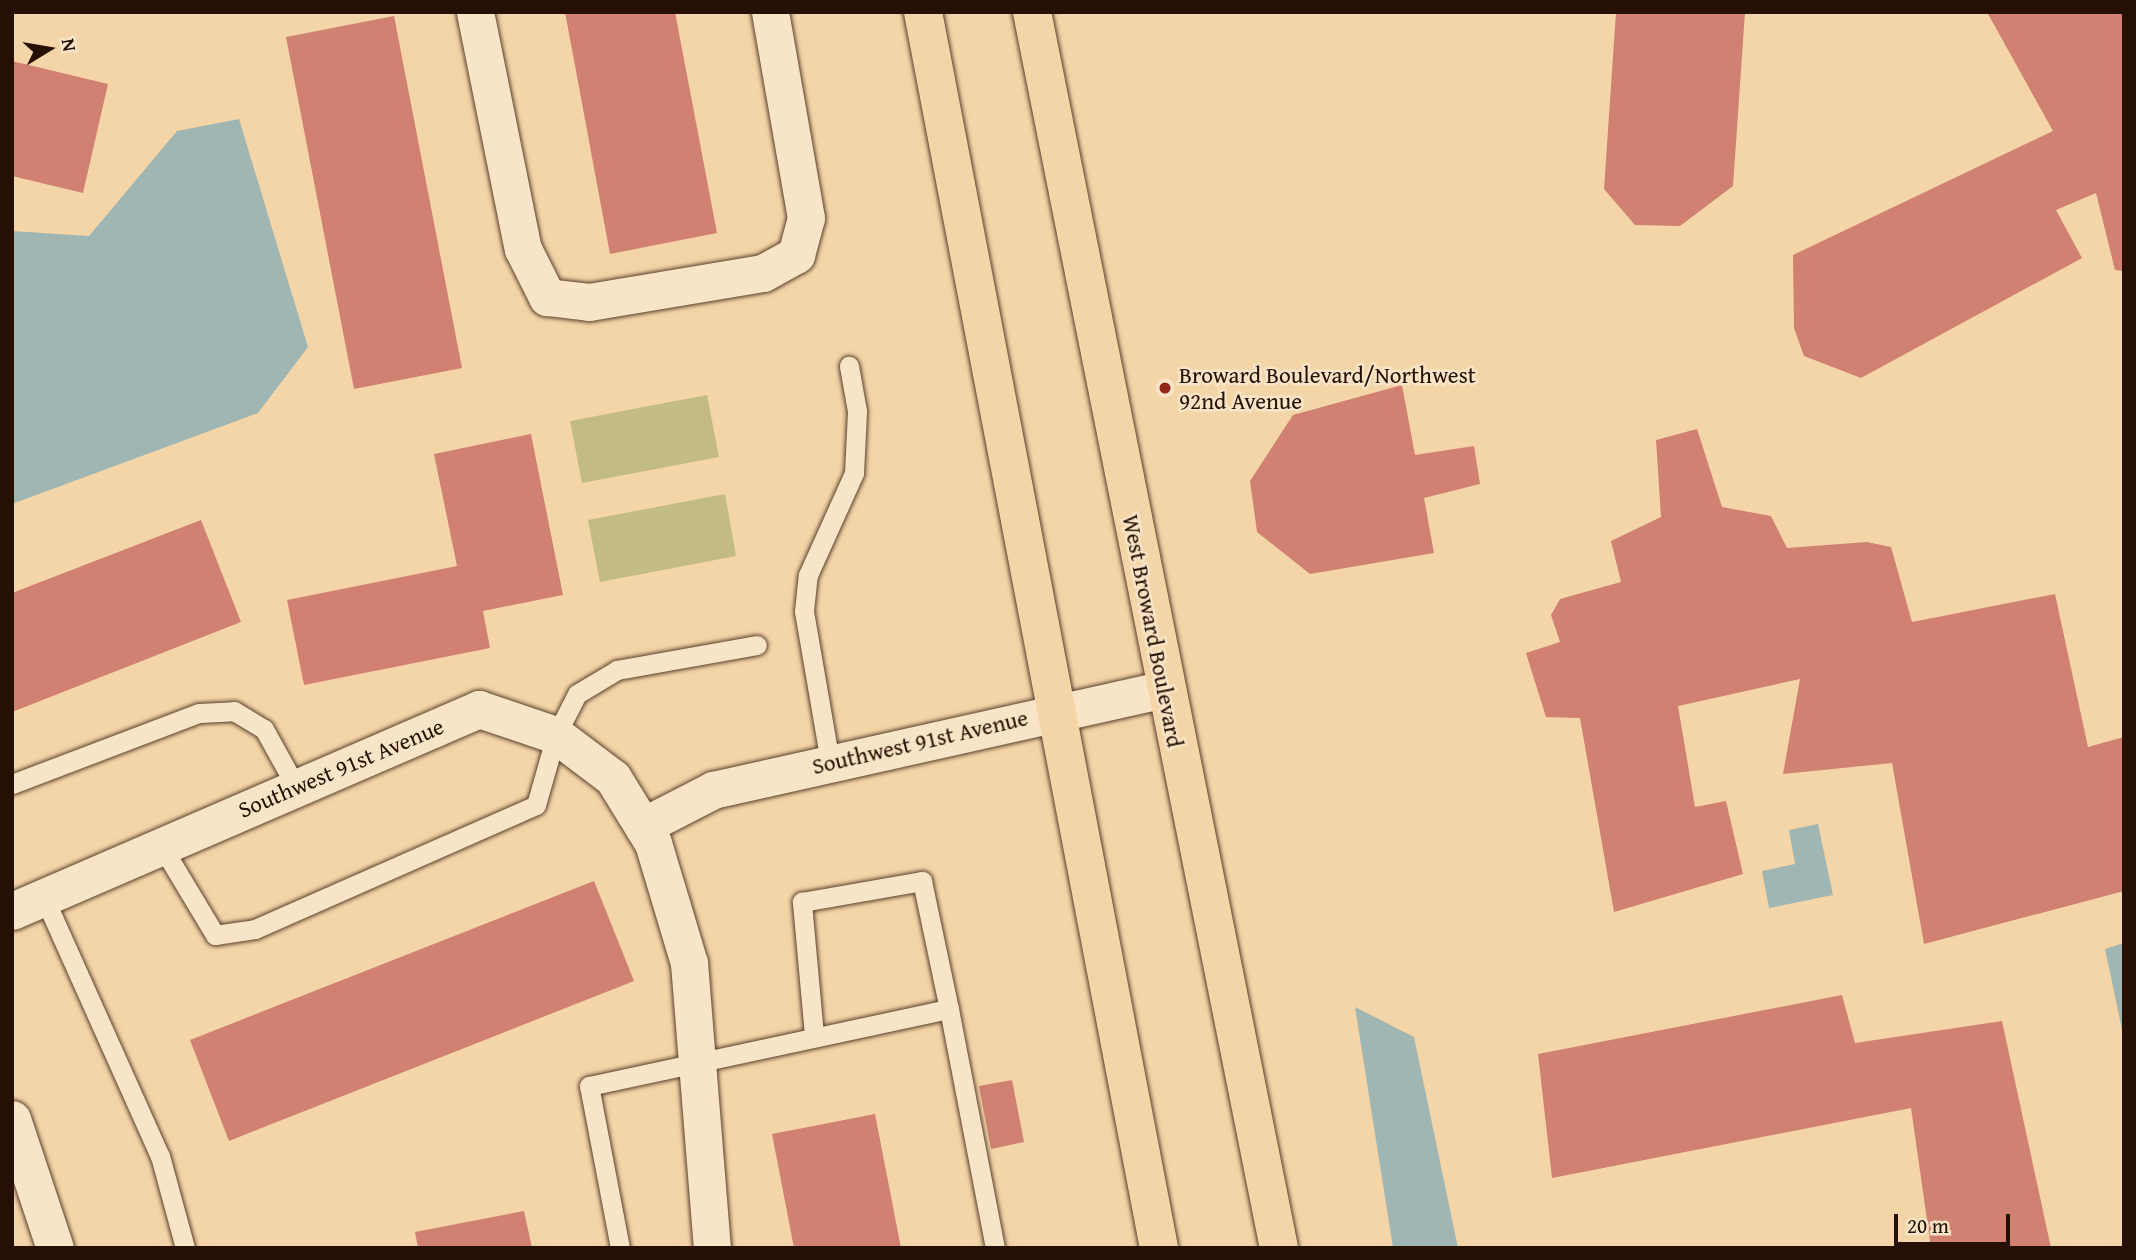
<!DOCTYPE html>
<style>
body{margin:0}
#map{position:relative;width:2136px;height:1260px;overflow:hidden;background:#f4d5a8;font-family:"Gentium Book Plus",serif}
div>[style]{position:absolute}
.green>*{inset:0;background:#c2bb83}
.water>*{inset:0;background:#a0b6b3}
.building>*{inset:0;background:#d08171}
.roads{filter:drop-shadow(0 0 2px #5a402c) drop-shadow(0 0 2px #5a402c)}
.lane>*{height:19px;margin:-9.5px;padding:0 9.5px;transform-origin:9.5px;border-radius:9.5px;background:#f8e4c6}
.street>*{height:37px;margin:-18.5px;padding:0 18.5px;transform-origin:18.5px;border-radius:18.5px;background:#f8e4c6}
.primary>*{height:38px;margin:-19px;padding:0 19px;transform-origin:19px;border-radius:19px;background:#f4d5a8}
.dots>*{width:19px;height:19px;translate:-50% -50%;box-sizing:border-box;border:4px solid #f8e4c6;border-radius:50%}
span{translate:-50% -50%;white-space:nowrap;text-align:center;line-height:1.15;-webkit-text-stroke:5px #f8e4c6;paint-order:stroke}
.poi-label{font-size:23px;color:#260f03}
.left{translate:0 -50%;text-align:left}
.street-label{font-size:23px;color:#260f03}
.frame{position:absolute;inset:0;border:14px solid #260f03;pointer-events:none}
.north{position:absolute;left:14px;top:14px;width:70px;height:70px;-webkit-text-stroke:5px #f8e4c6;paint-order:stroke;rotate:79deg;font-size:19px;font-weight:700;line-height:28px;text-align:center;color:#260f03}
.north::after{content:'';display:block;margin:auto;width:24px;height:32px;background:#260f03;clip-path:polygon(50% 0,100% 100%,50% 72%,0 100%)}
.scale{position:absolute;left:1894px;top:1214px;width:116px;height:32px;box-sizing:border-box;border:4px solid #260f03;border-top:0;padding-left:9px;font-size:21px;line-height:24px;white-space:nowrap;color:#260f03;-webkit-text-stroke:5px #f8e4c6;paint-order:stroke}
</style>
<div id="map">
<div class="green">
<i style="clip-path:polygon(707px 395px,719px 457px,582px 483px,570px 421px)"></i>
<i style="clip-path:polygon(725px 494px,736px 556px,600px 582px,588px 520px)"></i>
</div>
<div class="water">
<i style="clip-path:polygon(239px 119px,308px 347px,258px 413px,12px 504px,12px 231px,89px 236px,177px 131px)"></i>
<i style="clip-path:polygon(1818px 824px,1833px 895px,1769px 908px,1762px 871px,1795px 864px,1789px 830px)"></i>
<i style="clip-path:polygon(2124px 943px,2124px 1039px,2105px 949px)"></i>
<i style="clip-path:polygon(1355px 1007px,1414px 1037px,1458px 1248px,1393px 1248px)"></i>
</div>
<div class="building">
<i style="clip-path:polygon(565px 12px,675px 12px,717px 233px,610px 254px)"></i>
<i style="clip-path:polygon(1616px 12px,1745px 12px,1733px 186px,1680px 226px,1635px 225px,1604px 189px)"></i>
<i style="clip-path:polygon(1987px 12px,2124px 12px,2124px 271px,2115px 270px,2096px 193px,2056px 210px,2082px 258px,1861px 378px,1804px 356px,1794px 328px,1793px 255px,2053px 131px)"></i>
<i style="clip-path:polygon(394px 16px,462px 368px,354px 389px,286px 37px)"></i>
<i style="clip-path:polygon(12px 61px,108px 84px,83px 193px,12px 176px)"></i>
<i style="clip-path:polygon(1402px 385px,1415px 455px,1474px 446px,1480px 484px,1424px 498px,1434px 553px,1310px 574px,1257px 532px,1250px 481px,1293px 415px)"></i>
<i style="clip-path:polygon(1697px 429px,1722px 507px,1771px 516px,1787px 548px,1867px 542px,1891px 547px,1912px 622px,2055px 594px,2088px 747px,2124px 737px,2124px 891px,1924px 944px,1892px 763px,1783px 774px,1800px 679px,1678px 706px,1695px 807px,1726px 801px,1743px 874px,1614px 912px,1580px 718px,1546px 717px,1526px 653px,1560px 642px,1551px 615px,1560px 599px,1621px 582px,1611px 541px,1661px 517px,1656px 440px)"></i>
<i style="clip-path:polygon(531px 434px,563px 595px,483px 611px,490px 648px,304px 685px,287px 600px,457px 566px,434px 454px)"></i>
<i style="clip-path:polygon(201px 520px,241px 622px,12px 712px,12px 593px)"></i>
<i style="clip-path:polygon(594px 881px,634px 981px,229px 1141px,190px 1040px)"></i>
<i style="clip-path:polygon(1842px 995px,1855px 1043px,2002px 1021px,2051px 1248px,1931px 1248px,1911px 1108px,1552px 1178px,1538px 1054px)"></i>
<i style="clip-path:polygon(1012px 1080px,1024px 1142px,991px 1149px,979px 1086px)"></i>
<i style="clip-path:polygon(875px 1114px,901px 1248px,794px 1248px,772px 1134px)"></i>
<i style="clip-path:polygon(524px 1211px,532px 1248px,418px 1248px,415px 1232px)"></i>
</div>
<div class="roads">
<div class="lane">
<i style="left:830px;top:762px;width:153px;rotate:-99.8deg"></i>
<i style="left:804px;top:611px;width:36px;rotate:-84deg"></i>
<i style="left:808px;top:575px;width:112px;rotate:-65.7deg"></i>
<i style="left:854px;top:473px;width:62px;rotate:-87.2deg"></i>
<i style="left:857px;top:411px;width:46px;rotate:-100.1deg"></i>
<i style="left:12px;top:784px;width:200px;rotate:-20.8deg"></i>
<i style="left:199px;top:713px;width:35px;rotate:-3deg"></i>
<i style="left:234px;top:711px;width:35px;rotate:31deg"></i>
<i style="left:264px;top:729px;width:66px;rotate:61.1deg"></i>
<i style="left:161px;top:845px;width:105px;rotate:59deg"></i>
<i style="left:215px;top:935px;width:40px;rotate:-8.5deg"></i>
<i style="left:255px;top:929px;width:307px;rotate:-23.8deg"></i>
<i style="left:536px;top:805px;width:73px;rotate:-74.1deg"></i>
<i style="left:556px;top:735px;width:46px;rotate:-62.9deg"></i>
<i style="left:577px;top:694px;width:47px;rotate:-31deg"></i>
<i style="left:617px;top:670px;width:142px;rotate:-10.1deg"></i>
<i style="left:43px;top:895px;width:286px;rotate:65.9deg"></i>
<i style="left:160px;top:1156px;width:95px;rotate:74.8deg"></i>
<i style="left:814px;top:1035px;width:134px;rotate:-95.2deg"></i>
<i style="left:802px;top:902px;width:122px;rotate:-9.9deg"></i>
<i style="left:922px;top:881px;width:131px;rotate:78.1deg"></i>
<i style="left:620px;top:1248px;width:165px;rotate:-100.8deg"></i>
<i style="left:589px;top:1086px;width:368px;rotate:-12.1deg"></i>
<i style="left:949px;top:1009px;width:243px;rotate:79.1deg"></i>
</div>
<div class="street">
<i style="left:475px;top:12px;width:242px;rotate:78.6deg"></i>
<i style="left:523px;top:249px;width:54px;rotate:63.4deg"></i>
<i style="left:547px;top:297px;width:42px;rotate:6.8deg"></i>
<i style="left:589px;top:302px;width:176px;rotate:-9.5deg"></i>
<i style="left:763px;top:273px;width:38px;rotate:-29deg"></i>
<i style="left:796px;top:255px;width:38px;rotate:-75deg"></i>
<i style="left:806px;top:218px;width:209px;rotate:-99.9deg"></i>
<i style="left:643px;top:826px;width:79px;rotate:-27.2deg"></i>
<i style="left:713px;top:790px;width:462px;rotate:-12.6deg"></i>
<i style="left:12px;top:911px;width:509px;rotate:-23.39deg"></i>
<i style="left:479px;top:709px;width:81px;rotate:18.7deg"></i>
<i style="left:556px;top:735px;width:71px;rotate:37deg"></i>
<i style="left:613px;top:778px;width:76px;rotate:58.4deg"></i>
<i style="left:653px;top:843px;width:125px;rotate:73.3deg"></i>
<i style="left:689px;top:963px;width:286px;rotate:85.4deg"></i>
<i style="left:12px;top:1119px;width:136px;rotate:71.6deg"></i>
</div>
<div class="primary">
<i style="left:923px;top:12px;width:1258px;rotate:79.19deg"></i>
<i style="left:1032px;top:12px;width:1260px;rotate:78.7deg"></i>
</div>
</div>
<div class="dots">
<i style="left:1165px;top:388px;background:#8f2418"></i>
</div>
<div class="poi-label">
<span class="left" style="left:1179px;top:388px">Broward Boulevard/Northwest<br>92nd Avenue</span>
</div>
<div class="street-label">
<span style="left:1153px;top:631px;rotate:79deg">West Broward Boulevard</span>
<span style="left:920px;top:742px;rotate:-13deg">Southwest 91st Avenue</span>
<span style="left:341px;top:768px;rotate:-23deg">Southwest 91st Avenue</span>
</div>
<div class="frame"></div>
<div class="north">N</div>
<div class="scale">20 m</div>
</div>
